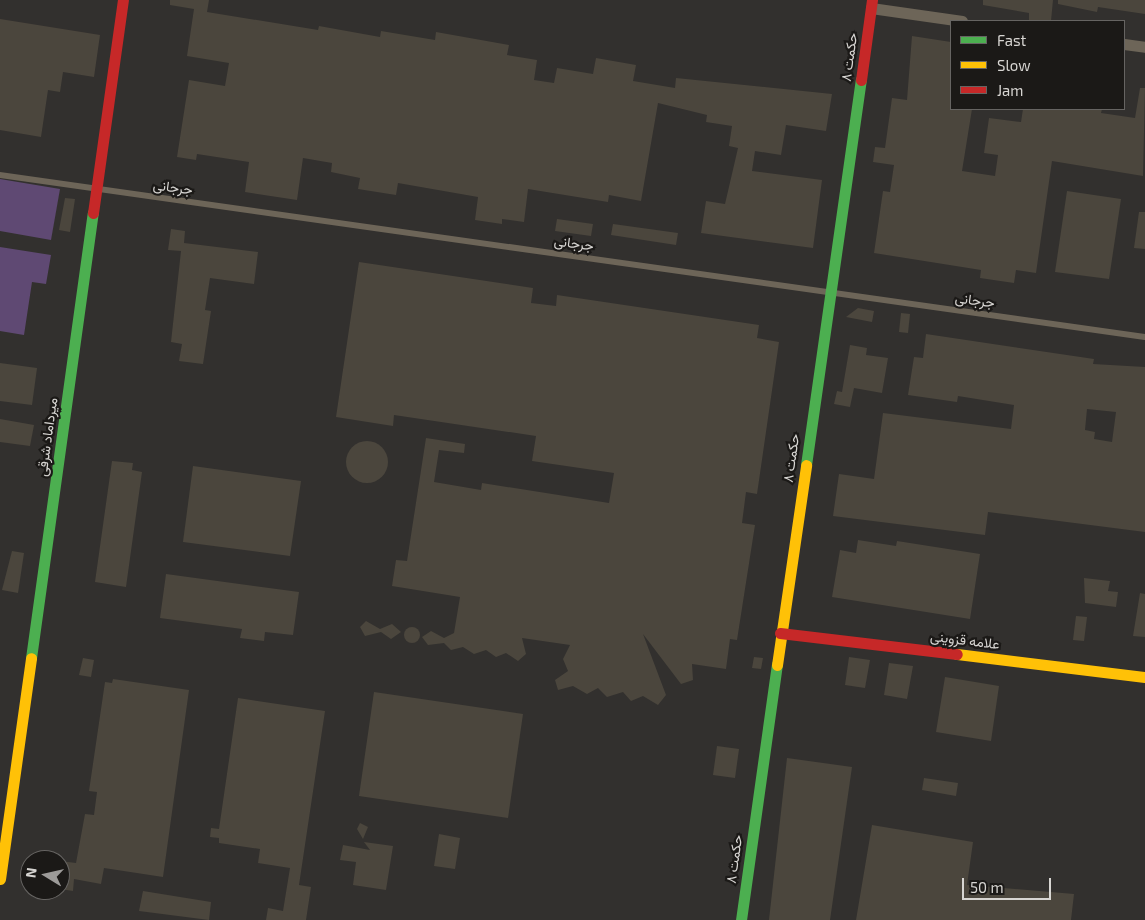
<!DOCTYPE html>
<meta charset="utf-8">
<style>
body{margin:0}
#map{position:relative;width:1145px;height:920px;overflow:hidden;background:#32302e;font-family:"Exo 2",Vazirmatn,sans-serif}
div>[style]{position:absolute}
.green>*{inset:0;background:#5f4973}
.building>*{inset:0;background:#4b463d}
.round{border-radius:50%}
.lane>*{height:5.5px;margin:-2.75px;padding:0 2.75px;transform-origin:2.75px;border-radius:2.75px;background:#6d6558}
.street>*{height:11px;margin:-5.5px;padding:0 5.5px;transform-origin:5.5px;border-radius:5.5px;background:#6d6558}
.fast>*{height:11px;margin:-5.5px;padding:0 5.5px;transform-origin:5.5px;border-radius:5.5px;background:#4caf50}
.slow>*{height:11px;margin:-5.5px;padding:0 5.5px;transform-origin:5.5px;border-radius:5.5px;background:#ffc107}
.jam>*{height:11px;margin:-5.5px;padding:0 5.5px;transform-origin:5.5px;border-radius:5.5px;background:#c62828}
span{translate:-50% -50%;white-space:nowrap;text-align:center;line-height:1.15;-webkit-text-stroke:4.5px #1b1917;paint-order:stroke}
.street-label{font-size:14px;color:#d7d5d2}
.legend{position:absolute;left:950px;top:20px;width:175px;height:90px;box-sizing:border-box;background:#1b1917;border:1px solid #666462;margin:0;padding:6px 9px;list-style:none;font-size:15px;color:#d7d5d2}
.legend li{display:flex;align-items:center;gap:10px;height:25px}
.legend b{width:25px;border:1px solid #666462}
.north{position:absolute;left:20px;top:850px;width:50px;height:50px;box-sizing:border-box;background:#1b1917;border:1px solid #666462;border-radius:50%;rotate:279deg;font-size:14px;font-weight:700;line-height:20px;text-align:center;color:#d7d5d2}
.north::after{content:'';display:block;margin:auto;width:18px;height:22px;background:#9d9b99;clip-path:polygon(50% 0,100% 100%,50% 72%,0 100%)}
.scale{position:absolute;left:962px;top:878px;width:89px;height:22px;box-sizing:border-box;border:2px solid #d7d5d2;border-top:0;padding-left:6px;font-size:15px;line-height:18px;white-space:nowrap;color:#d7d5d2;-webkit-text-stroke:4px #1b1917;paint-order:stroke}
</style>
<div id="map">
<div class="green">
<i style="clip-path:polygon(0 179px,60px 189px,51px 240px,0 231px)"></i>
<i style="clip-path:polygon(0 247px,51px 255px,46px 284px,32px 282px,24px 335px,0 331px)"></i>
</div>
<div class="building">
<i style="clip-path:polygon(170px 0,209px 0,207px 12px,318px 30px,319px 26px,380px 37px,381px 31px,435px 40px,436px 32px,509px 45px,507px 55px,537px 60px,534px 80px,554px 83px,557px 68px,593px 74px,596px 58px,636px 65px,633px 81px,675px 88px,676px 78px,832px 94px,826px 131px,786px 125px,781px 155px,755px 151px,752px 171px,822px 180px,813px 248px,701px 233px,706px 201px,725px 204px,738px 148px,729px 146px,732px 126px,706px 122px,707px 115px,658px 103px,641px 201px,609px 195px,608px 202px,528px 189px,524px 222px,502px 219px,502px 224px,475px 220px,478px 197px,398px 183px,396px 195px,358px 189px,360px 178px,331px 172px,332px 163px,303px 158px,297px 200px,245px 192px,249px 162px,197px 154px,196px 160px,177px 157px,189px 80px,225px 86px,229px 63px,187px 56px,194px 9px,170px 5px)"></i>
<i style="clip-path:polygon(983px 0,1053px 0,1051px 21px,1029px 20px,1029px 13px,983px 5px)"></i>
<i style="clip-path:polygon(1058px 0,1145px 0,1145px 14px,1098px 7px,1097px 12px,1058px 4px)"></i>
<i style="clip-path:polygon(0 19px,100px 35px,94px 77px,63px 72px,60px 92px,48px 90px,41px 137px,0 130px)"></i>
<i style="clip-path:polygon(912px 36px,951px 42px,951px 109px,972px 109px,962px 171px,995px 176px,998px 155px,984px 153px,989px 118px,1021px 122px,1023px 109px,1102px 109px,1101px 113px,1135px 118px,1140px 88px,1145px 88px,1143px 176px,1052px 161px,1036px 273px,1016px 270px,1014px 283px,980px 278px,981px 270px,874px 253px,883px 191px,890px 192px,894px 165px,873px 162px,875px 147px,885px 148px,892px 98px,907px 100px)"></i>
<i style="clip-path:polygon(1067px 191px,1121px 199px,1109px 279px,1055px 272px)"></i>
<i style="clip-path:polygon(65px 198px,75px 199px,70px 232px,59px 230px)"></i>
<i style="clip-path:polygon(1139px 212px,1145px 212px,1145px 249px,1134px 248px)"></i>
<i style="clip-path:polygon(557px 219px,593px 224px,591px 236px,555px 231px)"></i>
<i style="clip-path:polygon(613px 224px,678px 233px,676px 245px,611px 235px)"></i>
<i style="clip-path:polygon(171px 229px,185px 231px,184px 243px,258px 252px,254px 284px,210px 278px,205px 310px,211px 311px,203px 364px,179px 361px,182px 344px,171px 342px,181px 251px,168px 250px)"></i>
<i style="clip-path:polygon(359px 262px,533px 288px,531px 303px,556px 306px,557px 295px,759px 325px,757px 338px,779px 342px,757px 494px,746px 492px,742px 523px,755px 525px,737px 640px,730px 639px,726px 669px,692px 664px,693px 680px,681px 684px,643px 634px,666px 695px,658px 705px,643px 696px,631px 701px,623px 692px,607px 697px,598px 688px,587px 694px,573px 686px,558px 690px,555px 680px,568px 671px,563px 659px,570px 645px,522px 638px,526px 654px,518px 661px,506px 653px,496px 657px,486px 650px,474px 654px,463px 647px,451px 650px,444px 643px,428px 645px,422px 637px,431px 631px,444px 638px,454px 633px,460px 597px,392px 586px,396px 560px,407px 561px,426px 438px,465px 444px,464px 453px,439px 450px,434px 482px,481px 490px,482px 483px,609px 503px,614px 473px,532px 461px,536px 436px,394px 415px,393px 426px,336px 417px)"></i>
<i style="clip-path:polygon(858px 308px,874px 311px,872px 322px,846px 317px)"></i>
<i style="clip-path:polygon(901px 313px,910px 314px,908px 333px,899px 332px)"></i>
<i style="clip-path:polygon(evenodd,926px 334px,1094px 359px,1093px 364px,1145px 367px,1145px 532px,988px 512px,985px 535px,833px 516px,839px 474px,874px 479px,883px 413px,1011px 429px,1014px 405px,958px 396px,957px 402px,908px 395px,914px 357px,923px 358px,926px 334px,1087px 409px,1116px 412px,1112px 442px,1094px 439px,1095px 432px,1085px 430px,1087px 409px)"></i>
<i style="clip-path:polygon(850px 345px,867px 348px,866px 355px,888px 358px,882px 393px,854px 388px,850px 407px,834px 404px,837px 391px,842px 392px)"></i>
<i style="clip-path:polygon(0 363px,37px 368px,32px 405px,0 401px)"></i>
<i style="clip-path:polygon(0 419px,34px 425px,30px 446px,0 442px)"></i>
<i class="round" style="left:346px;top:441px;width:42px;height:42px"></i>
<i style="clip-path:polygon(112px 461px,133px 463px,132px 470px,142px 472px,126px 587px,95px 582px)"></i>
<i style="clip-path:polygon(193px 466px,301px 481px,290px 556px,183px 542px)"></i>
<i style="clip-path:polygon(858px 540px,896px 546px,897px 541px,980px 554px,970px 619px,832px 597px,840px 550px,856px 553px)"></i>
<i style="clip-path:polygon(12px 551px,24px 553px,18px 593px,2px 590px)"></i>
<i style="clip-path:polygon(166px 574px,299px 592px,293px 635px,265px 632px,264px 641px,240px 638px,242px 629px,160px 618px)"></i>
<i style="clip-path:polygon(1084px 578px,1110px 581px,1108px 591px,1118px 592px,1116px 607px,1085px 603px)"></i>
<i style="clip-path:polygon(1140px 593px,1145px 594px,1145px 637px,1133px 636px)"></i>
<i style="clip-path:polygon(1076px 616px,1087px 617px,1084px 641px,1073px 640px)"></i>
<i style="clip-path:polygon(366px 621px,380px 629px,392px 624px,401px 632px,391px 639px,381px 632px,365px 636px,360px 627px)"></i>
<i class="round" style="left:404px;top:627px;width:16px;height:16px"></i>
<i style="clip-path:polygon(754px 657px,763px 658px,761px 669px,752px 668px)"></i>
<i style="clip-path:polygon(849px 657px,870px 660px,865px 688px,845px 685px)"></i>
<i style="clip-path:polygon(83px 658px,94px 660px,91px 677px,79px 675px)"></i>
<i style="clip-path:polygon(889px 663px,913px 666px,907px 699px,884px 695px)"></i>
<i style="clip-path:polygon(945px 677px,999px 686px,991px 741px,936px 732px)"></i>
<i style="clip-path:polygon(113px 679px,189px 690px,163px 877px,104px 868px,101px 884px,74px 879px,73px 891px,60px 889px,60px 861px,76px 863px,85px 814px,94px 815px,97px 792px,89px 791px,105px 682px,112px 683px)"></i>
<i style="clip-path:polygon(374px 692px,523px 714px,508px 818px,359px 796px)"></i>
<i style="clip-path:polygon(238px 698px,325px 711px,299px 885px,311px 887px,306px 920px,266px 920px,268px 908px,283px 911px,290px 868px,258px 863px,260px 849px,219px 843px,219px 838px,210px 837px,211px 828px,219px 829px)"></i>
<i style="clip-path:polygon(717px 746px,739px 749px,735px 778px,713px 775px)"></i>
<i style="clip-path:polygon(787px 758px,852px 767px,830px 920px,769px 920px)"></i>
<i style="clip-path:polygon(924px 778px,958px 783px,956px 796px,922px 790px)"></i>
<i style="clip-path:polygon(360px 823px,368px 827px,363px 839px,357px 829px)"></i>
<i style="clip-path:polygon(872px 825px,973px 842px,967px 885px,1074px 894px,1071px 920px,856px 920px)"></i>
<i style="clip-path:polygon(439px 834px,460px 838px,455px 869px,434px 866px)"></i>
<i style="clip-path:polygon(364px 842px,393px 846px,386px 890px,353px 885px,356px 862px,340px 860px,343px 845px,370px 850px)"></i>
<i style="clip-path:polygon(143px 891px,211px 902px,209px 920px,139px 911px)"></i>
</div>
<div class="lane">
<i style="left:0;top:175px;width:1156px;rotate:8.05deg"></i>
</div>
<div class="street">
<i style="left:871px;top:8px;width:92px;rotate:8.1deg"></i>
<i style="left:1124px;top:44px;width:21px;rotate:8deg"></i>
</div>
<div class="fast">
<i style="left:806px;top:465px;width:389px;rotate:-81.9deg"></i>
<i style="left:31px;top:658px;width:449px;rotate:-82.1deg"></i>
<i style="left:741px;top:920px;width:258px;rotate:-82deg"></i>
</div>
<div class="slow">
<i style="left:957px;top:654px;width:189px;rotate:7deg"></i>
<i style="left:777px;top:665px;width:202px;rotate:-81.7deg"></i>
<i style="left:0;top:879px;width:223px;rotate:-82deg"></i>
</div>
<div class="jam">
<i style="left:861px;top:80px;width:81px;rotate:-82.2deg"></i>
<i style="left:93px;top:213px;width:215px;rotate:-82deg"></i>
<i style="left:780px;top:633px;width:178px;rotate:6.8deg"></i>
</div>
<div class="street-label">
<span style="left:849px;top:57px;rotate:-82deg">حکمت ۸</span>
<span style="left:173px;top:187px;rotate:8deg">جرجانی</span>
<span style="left:574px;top:243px;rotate:8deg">جرجانی</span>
<span style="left:975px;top:300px;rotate:8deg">جرجانی</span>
<span style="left:47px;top:437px;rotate:-82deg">میرداماد شرقی</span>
<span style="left:791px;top:458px;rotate:-82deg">حکمت ۸</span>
<span style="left:965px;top:640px;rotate:7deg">علامه قزوینی</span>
<span style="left:734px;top:859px;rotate:-82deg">حکمت ۸</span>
</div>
<ul class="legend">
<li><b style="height:6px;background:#4caf50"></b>Fast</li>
<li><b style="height:6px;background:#ffc107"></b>Slow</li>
<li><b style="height:6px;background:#c62828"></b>Jam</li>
</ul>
<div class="north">N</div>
<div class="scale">50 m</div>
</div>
